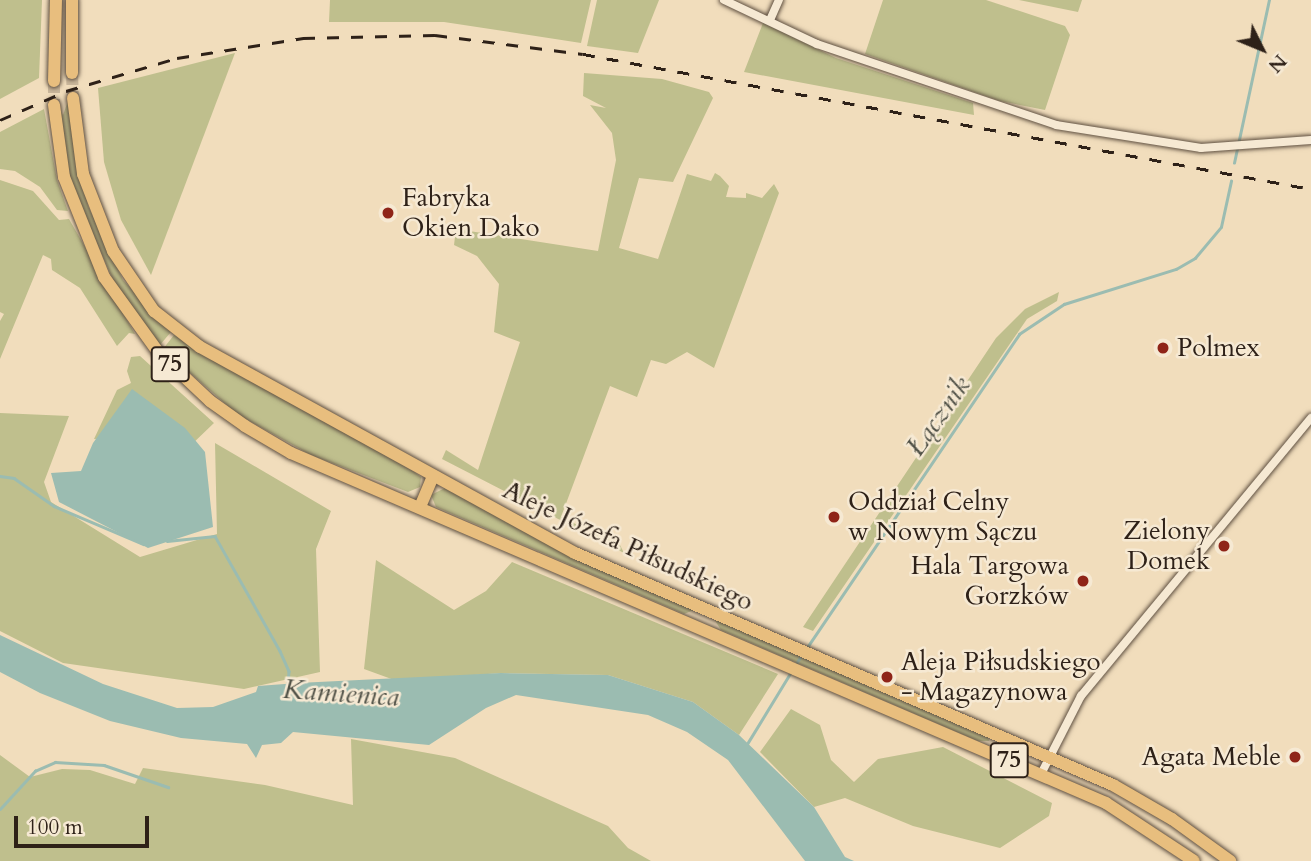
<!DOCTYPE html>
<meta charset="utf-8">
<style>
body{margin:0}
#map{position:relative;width:1311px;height:861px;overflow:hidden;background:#f1ddbc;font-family:Cardo,serif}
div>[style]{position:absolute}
.green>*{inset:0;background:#bfbf8d}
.water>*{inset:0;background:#9bbcb1}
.stream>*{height:2.5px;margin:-1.25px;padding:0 1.25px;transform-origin:1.25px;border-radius:1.25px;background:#9bbcb1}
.primary-tunnel>*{height:12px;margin-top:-6px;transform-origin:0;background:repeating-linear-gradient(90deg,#cab79b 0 12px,transparent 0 18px)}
.roads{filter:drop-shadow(0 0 2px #5f5041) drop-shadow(0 0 2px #5f5041)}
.street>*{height:8px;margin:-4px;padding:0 4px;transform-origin:4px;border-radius:4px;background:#f6e9d3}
.primary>*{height:12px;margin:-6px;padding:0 6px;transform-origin:6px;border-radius:6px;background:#e8be7e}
.rail>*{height:2.5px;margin-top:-1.25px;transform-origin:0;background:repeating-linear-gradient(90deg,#2e2118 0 12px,transparent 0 24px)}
.dots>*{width:19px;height:19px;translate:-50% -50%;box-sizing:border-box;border:4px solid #f6e9d3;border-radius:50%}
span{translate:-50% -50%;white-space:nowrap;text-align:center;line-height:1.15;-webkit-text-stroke:5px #f6e9d3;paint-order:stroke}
.shield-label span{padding:2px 5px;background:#f6e9d3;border:2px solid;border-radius:5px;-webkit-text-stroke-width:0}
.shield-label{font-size:24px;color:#2e2118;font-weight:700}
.poi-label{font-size:26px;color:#2e2118}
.left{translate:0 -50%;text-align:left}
.right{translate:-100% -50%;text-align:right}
.street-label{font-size:26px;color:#2e2118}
.water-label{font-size:28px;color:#4f5046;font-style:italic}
.north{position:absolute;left:1227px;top:14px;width:70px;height:70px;-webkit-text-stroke:5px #f6e9d3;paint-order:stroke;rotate:133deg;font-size:19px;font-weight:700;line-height:28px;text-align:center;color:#2e2118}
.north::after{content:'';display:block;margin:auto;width:24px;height:32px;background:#2e2118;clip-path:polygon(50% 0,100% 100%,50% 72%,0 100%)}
.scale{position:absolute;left:14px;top:816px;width:135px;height:32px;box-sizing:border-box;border:4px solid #2e2118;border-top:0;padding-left:9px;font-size:21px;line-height:24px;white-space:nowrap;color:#2e2118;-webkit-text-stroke:5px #f6e9d3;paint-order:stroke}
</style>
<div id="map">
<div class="green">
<i style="clip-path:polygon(0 0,42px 0,39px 78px,0 99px)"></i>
<i style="clip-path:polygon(330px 0,591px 0,581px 43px,444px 22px,329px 22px)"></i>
<i style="clip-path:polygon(597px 0,659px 0,638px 53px,587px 46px)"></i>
<i style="clip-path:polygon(883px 0,986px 0,1065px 26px,1070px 35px,1045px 110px,1000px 101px,865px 54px)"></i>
<i style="clip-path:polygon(1019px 0,1082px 0,1078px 12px)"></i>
<i style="clip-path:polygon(763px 23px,836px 58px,973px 103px,974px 115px,744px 72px)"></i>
<i style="clip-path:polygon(235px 53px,151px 275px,121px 220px,104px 162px,98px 88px)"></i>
<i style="clip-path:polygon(584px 73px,662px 79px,709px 92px,713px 98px,673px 182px,639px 178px,619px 248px,658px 259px,687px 174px,711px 181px,715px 173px,720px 176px,729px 186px,726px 197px,746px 198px,746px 193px,762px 198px,774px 184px,779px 193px,714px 368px,687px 352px,666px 364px,651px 360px,637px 397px,610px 386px,561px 517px,620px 545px,624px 553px,442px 459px,446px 450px,478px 470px,520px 342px,494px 332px,499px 284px,477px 256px,454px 245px,456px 229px,598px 251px,616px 160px,612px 133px,590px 105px,606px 108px,583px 96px)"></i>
<i style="clip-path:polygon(68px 101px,88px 206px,123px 280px,171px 332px,159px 346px,118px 291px,70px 182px,60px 110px,63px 115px)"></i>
<i style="clip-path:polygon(44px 109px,57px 180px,68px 211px,57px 210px,40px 187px,15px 171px,0 169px,0 132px)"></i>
<i style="clip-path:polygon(0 180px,33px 191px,59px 220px,69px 219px,135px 334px,129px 333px,117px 346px,80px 288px,52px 270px,51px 259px,43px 255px,0 359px,0 321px,4px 314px,0 312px)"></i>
<i style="clip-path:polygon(1059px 292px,1057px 301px,1027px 319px,813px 631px,803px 627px,996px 338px,1025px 309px)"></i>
<i style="clip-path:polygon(174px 335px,413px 471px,421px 477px,420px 487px,408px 492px,311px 455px,237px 414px,163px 349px)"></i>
<i style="clip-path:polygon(140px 356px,214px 423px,189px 447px,146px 437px,94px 439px,117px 390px,131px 383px,127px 371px,131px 357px)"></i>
<i style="clip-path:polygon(0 413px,69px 416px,44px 482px,51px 502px,140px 557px,217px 534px,215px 443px,331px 511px,316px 549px,320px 672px,244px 689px,63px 663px,0 631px)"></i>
<i style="clip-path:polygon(445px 488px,694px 610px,684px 614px,436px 507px,431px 495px)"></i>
<i style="clip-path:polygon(376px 560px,454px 610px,486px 591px,512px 562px,778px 674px,739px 735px,693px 702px,608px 675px,501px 673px,397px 681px,364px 669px)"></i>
<i style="clip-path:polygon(714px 619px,988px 736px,989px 741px,978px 741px,721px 630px)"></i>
<i style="clip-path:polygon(791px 709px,820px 725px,831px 760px,854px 782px,878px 759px,943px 747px,1052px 803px,1049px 816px,1000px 848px,913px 826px,845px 798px,814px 807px,760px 752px)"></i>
<i style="clip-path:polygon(351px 739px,455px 758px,608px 826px,628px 848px,651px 861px,0 861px,0 755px,30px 777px,62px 769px,90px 770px,135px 784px,143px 768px,265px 785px,353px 805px)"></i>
</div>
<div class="water">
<i style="clip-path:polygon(132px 389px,185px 428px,205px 452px,213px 527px,148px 548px,59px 502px,51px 473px,81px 471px,93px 443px)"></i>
<i style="clip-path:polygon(0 635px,103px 684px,177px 708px,213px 707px,256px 692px,258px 686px,298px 683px,501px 673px,608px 675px,693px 702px,739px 735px,814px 807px,845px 857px,854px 861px,805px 861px,728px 760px,687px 732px,648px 715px,516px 695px,486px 708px,429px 745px,293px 732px,281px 743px,262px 745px,256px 758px,247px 744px,181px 738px,110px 721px,40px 693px,0 672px)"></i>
</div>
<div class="stream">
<i style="left:1234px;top:163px;width:167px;rotate:-77.9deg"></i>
<i style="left:0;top:476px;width:14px;rotate:8deg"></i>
<i style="left:14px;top:478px;width:49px;rotate:35deg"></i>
<i style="left:54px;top:506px;width:97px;rotate:23.1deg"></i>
<i style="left:167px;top:541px;width:48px;rotate:-5.9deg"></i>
<i style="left:215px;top:536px;width:132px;rotate:60.5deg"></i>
<i style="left:280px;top:651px;width:22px;rotate:66deg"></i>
<i style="left:289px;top:671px;width:13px;rotate:94deg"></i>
<i style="left:806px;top:649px;width:380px;rotate:-55.9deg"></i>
<i style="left:1019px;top:334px;width:54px;rotate:-33.7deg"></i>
<i style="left:1064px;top:304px;width:117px;rotate:-17.4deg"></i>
<i style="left:1176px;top:269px;width:22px;rotate:-30deg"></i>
<i style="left:1195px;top:258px;width:40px;rotate:-50deg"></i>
<i style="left:1221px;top:227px;width:47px;rotate:-77.7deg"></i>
<i style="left:795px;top:666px;width:14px;rotate:-60deg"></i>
<i style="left:747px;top:744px;width:84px;rotate:-58.6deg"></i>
<i style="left:0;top:809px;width:52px;rotate:-47.4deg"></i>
<i style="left:35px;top:771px;width:22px;rotate:-24deg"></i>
<i style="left:55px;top:762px;width:49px;rotate:3.5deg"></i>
<i style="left:104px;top:765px;width:68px;rotate:19deg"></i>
</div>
<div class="primary-tunnel">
<i style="left:72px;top:73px;width:25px;rotate:88deg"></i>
<i style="left:54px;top:81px;width:24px;rotate:90deg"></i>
</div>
<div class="roads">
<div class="street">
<i style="left:724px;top:0;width:103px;rotate:25.3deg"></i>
<i style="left:817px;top:44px;width:252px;rotate:18.7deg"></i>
<i style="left:1056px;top:125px;width:147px;rotate:9deg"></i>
<i style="left:1201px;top:148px;width:110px;rotate:-4.2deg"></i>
<i style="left:770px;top:20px;width:22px;rotate:-66deg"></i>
<i style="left:1041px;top:774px;width:88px;rotate:-62.9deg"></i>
<i style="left:1081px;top:696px;width:361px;rotate:-50.4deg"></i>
</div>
<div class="primary">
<i style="left:72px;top:0;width:73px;rotate:90deg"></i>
<i style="left:54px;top:81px;width:81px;rotate:-88.6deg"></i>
<i style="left:73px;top:98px;width:77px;rotate:82.5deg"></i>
<i style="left:83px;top:174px;width:83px;rotate:68.7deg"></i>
<i style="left:113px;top:251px;width:73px;rotate:55.7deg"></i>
<i style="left:154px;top:311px;width:58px;rotate:38deg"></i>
<i style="left:200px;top:347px;width:428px;rotate:28.8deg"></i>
<i style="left:575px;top:553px;width:586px;rotate:23.33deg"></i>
<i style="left:1113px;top:785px;width:68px;rotate:30deg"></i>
<i style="left:1172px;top:819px;width:72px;rotate:35.9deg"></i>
<i style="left:54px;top:105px;width:73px;rotate:82.1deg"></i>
<i style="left:64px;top:177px;width:108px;rotate:68.2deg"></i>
<i style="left:104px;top:277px;width:92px;rotate:54.2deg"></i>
<i style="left:158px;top:352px;width:71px;rotate:43.3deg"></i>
<i style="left:210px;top:401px;width:43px;rotate:35.5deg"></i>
<i style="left:245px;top:426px;width:53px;rotate:30.4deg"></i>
<i style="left:291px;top:453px;width:887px;rotate:23.24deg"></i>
<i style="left:1106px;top:803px;width:105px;rotate:33.4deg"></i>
<i style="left:420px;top:507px;width:34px;rotate:-67deg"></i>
</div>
</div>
<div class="rail">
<i style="left:0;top:120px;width:72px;rotate:-23.7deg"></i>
<i style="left:66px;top:91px;width:116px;rotate:-16.6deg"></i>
<i style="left:177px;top:58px;width:128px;rotate:-9deg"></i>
<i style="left:303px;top:38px;width:132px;rotate:-1.3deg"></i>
<i style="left:435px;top:35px;width:149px;rotate:7.3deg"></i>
<i style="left:583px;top:54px;width:740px;rotate:10.51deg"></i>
</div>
<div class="dots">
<i style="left:388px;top:213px;background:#8f2418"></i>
<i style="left:1163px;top:348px;background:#8f2418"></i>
<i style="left:834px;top:517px;background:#8f2418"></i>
<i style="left:1224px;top:546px;background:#8f2418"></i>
<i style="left:1083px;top:581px;background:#8f2418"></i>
<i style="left:887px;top:677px;background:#8f2418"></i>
<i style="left:1295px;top:757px;background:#8f2418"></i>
</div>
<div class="shield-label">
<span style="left:170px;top:364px">75</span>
<span style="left:1009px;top:760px">75</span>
</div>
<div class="poi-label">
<span class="left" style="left:402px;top:213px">Fabryka<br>Okien Dako</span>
<span class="left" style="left:1177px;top:348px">Polmex</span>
<span class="left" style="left:848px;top:517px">Oddział Celny<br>w Nowym Sączu</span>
<span class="right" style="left:1210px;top:546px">Zielony<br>Domek</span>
<span class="right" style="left:1069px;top:581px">Hala Targowa<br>Gorzków</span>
<span class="left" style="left:901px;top:677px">Aleja Piłsudskiego<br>- Magazynowa</span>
<span class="right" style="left:1281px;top:757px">Agata Meble</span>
</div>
<div class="street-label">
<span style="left:628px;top:546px;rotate:25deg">Aleje Józefa Piłsudskiego</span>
</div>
<div class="water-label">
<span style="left:938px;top:416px;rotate:-55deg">Łącznik</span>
<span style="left:341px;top:693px;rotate:4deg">Kamienica</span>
</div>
<div class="north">N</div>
<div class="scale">100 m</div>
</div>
